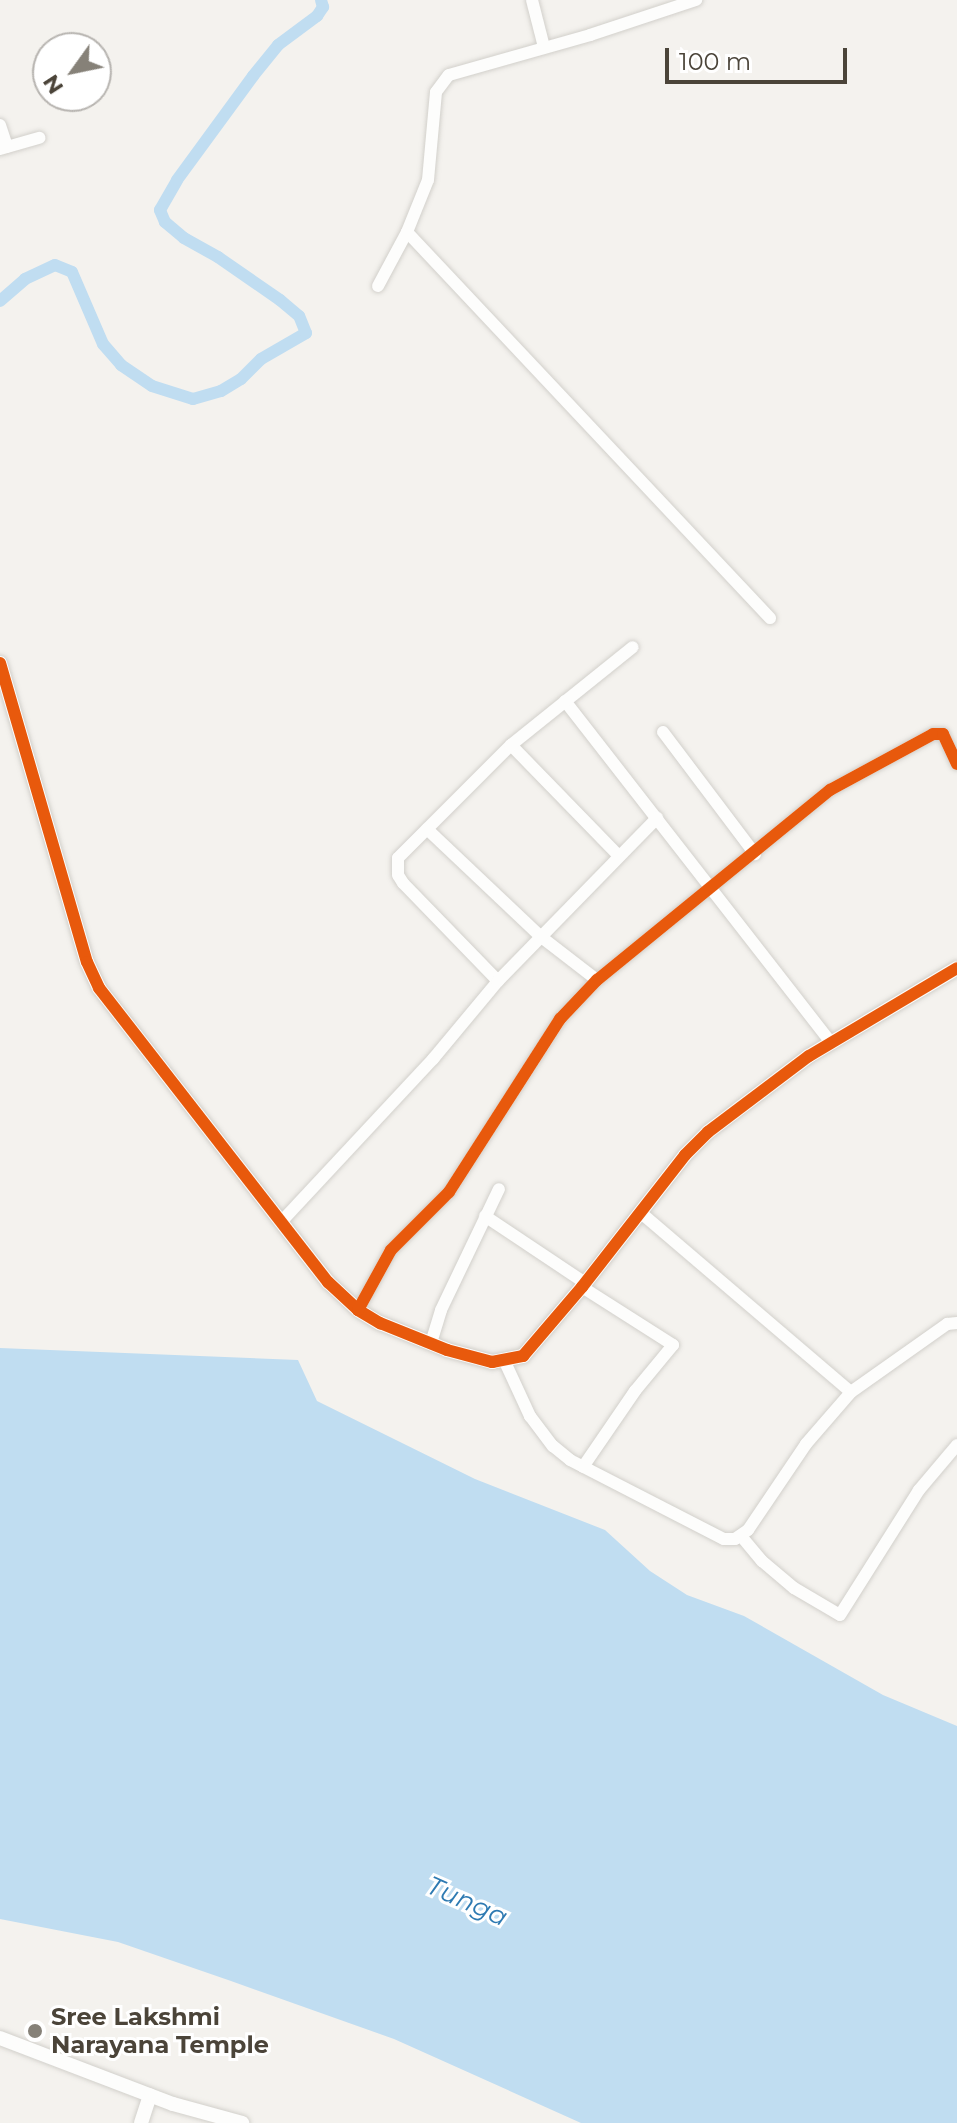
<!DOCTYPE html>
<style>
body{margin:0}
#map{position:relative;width:957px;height:2123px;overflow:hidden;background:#f4f2ee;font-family:Montserrat,sans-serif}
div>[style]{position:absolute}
.water>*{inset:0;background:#c0ddf1}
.canal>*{height:12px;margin:-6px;padding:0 6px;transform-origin:6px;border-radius:6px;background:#c0ddf1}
.roads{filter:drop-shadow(0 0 2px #d2d0cb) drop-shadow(0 0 2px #d2d0cb)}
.minor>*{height:12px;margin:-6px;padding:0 6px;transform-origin:6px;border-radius:6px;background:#fdfdfc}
.tertiary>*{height:14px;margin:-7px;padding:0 7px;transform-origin:7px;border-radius:7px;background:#fdfdfc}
.cycleway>*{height:12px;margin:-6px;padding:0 6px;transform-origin:6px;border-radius:6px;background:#e8590c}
.dots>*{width:22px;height:22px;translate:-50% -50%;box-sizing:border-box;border:4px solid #fff;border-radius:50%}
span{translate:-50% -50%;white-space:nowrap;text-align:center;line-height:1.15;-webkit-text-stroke:6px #fff;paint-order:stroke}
.poi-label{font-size:24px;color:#4b4439;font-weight:700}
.left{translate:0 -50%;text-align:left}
.water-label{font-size:26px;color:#2e7ab2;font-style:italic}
.north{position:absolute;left:32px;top:32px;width:80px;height:80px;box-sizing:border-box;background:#fff;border:2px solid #b7b4b0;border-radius:50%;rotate:237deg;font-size:22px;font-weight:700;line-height:32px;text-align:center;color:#4b4439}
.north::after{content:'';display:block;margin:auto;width:28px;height:36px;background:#868178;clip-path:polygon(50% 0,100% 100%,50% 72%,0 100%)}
.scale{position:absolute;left:665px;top:48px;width:182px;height:36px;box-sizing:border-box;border:4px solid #4b4439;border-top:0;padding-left:10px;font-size:24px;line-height:28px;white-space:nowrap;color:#4b4439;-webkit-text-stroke:6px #fff;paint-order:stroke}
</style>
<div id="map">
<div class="water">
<i style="clip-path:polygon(0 1348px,298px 1360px,317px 1401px,475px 1479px,605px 1530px,650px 1571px,687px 1595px,744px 1616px,883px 1695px,957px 1726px,957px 2123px,581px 2123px,394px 2039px,231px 1981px,118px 1942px,0 1919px)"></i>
</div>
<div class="canal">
<i style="left:0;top:301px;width:33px;rotate:-41deg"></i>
<i style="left:25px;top:279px;width:33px;rotate:-25deg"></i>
<i style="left:55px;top:265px;width:18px;rotate:22deg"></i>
<i style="left:72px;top:272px;width:78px;rotate:66.7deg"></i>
<i style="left:103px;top:344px;width:28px;rotate:49deg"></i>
<i style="left:121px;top:365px;width:37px;rotate:34deg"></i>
<i style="left:152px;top:386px;width:43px;rotate:17.6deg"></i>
<i style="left:193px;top:399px;width:29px;rotate:-16deg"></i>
<i style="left:221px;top:391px;width:23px;rotate:-31deg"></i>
<i style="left:241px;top:379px;width:28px;rotate:-45deg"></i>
<i style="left:261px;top:359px;width:52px;rotate:-30deg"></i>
<i style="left:306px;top:333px;width:18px;rotate:-112deg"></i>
<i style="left:299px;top:316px;width:25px;rotate:-140deg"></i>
<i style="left:280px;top:300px;width:75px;rotate:-145.3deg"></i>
<i style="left:218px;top:257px;width:39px;rotate:-151deg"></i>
<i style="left:184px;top:238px;width:25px;rotate:-140deg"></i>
<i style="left:165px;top:222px;width:13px;rotate:-113deg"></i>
<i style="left:160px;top:210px;width:34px;rotate:-60deg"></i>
<i style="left:177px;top:180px;width:129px;rotate:-53.8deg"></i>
<i style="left:253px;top:76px;width:40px;rotate:-51deg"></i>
<i style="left:278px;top:45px;width:49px;rotate:-36.6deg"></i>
<i style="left:317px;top:16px;width:11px;rotate:-56deg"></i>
<i style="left:323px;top:7px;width:7px;rotate:-106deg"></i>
</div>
<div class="roads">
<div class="minor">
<i style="left:532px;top:0;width:49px;rotate:75.7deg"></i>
<i style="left:0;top:125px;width:23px;rotate:72deg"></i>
<i style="left:0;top:149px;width:41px;rotate:-15.8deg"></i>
<i style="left:407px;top:232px;width:530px;rotate:46.76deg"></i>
<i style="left:378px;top:286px;width:61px;rotate:-61.8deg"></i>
<i style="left:407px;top:232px;width:56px;rotate:-68deg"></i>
<i style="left:428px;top:180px;width:88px;rotate:-84.8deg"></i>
<i style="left:436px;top:92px;width:21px;rotate:-53deg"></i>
<i style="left:449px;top:75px;width:147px;rotate:-15.8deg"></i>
<i style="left:590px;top:35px;width:112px;rotate:-18.3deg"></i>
<i style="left:565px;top:701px;width:433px;rotate:52.1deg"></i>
<i style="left:663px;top:732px;width:153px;rotate:53deg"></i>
<i style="left:511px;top:745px;width:155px;rotate:45.8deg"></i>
<i style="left:427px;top:829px;width:156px;rotate:43.4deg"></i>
<i style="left:540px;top:936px;width:72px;rotate:37.7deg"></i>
<i style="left:498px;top:981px;width:136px;rotate:-134.1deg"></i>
<i style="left:403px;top:883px;width:9px;rotate:-122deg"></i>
<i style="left:398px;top:875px;width:17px;rotate:-90deg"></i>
<i style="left:398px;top:858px;width:160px;rotate:-45deg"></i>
<i style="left:511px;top:745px;width:156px;rotate:-38.8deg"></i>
<i style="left:640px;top:1212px;width:277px;rotate:40.5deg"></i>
<i style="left:485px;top:1216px;width:120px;rotate:33.8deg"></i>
<i style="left:281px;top:1222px;width:223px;rotate:-47deg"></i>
<i style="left:433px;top:1059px;width:102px;rotate:-50.2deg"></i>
<i style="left:498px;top:981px;width:228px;rotate:-45.7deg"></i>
<i style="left:582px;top:1287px;width:108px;rotate:32.5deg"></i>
<i style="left:673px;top:1345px;width:60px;rotate:129.6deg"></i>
<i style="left:635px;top:1391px;width:92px;rotate:124.4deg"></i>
<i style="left:358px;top:1310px;width:68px;rotate:-61.2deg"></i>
<i style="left:391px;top:1250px;width:82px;rotate:-45deg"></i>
<i style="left:449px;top:1192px;width:206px;rotate:-57.3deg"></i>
<i style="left:560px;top:1019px;width:54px;rotate:-46.5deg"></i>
<i style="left:597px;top:980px;width:301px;rotate:-39.2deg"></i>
<i style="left:830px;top:790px;width:117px;rotate:-28.5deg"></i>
<i style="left:933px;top:734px;width:10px"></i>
<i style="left:943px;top:734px;width:33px;rotate:65deg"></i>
<i style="left:431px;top:1343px;width:34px;rotate:-73deg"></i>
<i style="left:441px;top:1310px;width:134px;rotate:-64.4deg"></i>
<i style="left:505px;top:1362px;width:60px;rotate:65.2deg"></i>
<i style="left:530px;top:1416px;width:38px;rotate:53deg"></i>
<i style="left:553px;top:1446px;width:22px;rotate:39deg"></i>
<i style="left:570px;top:1460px;width:173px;rotate:27.2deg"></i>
<i style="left:724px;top:1539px;width:11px"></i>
<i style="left:735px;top:1539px;width:16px;rotate:-35deg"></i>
<i style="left:748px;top:1530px;width:104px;rotate:-56deg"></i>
<i style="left:806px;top:1444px;width:69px;rotate:-49.1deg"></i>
<i style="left:851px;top:1392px;width:118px;rotate:-35.3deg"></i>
<i style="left:947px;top:1324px;width:10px;rotate:-6deg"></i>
<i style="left:741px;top:1536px;width:33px;rotate:50deg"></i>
<i style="left:762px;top:1561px;width:42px;rotate:40.2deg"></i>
<i style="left:794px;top:1588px;width:53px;rotate:30.4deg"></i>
<i style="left:840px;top:1615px;width:148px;rotate:-57.7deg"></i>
<i style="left:919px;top:1490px;width:59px;rotate:-49.8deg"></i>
</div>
<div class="tertiary">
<i style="left:0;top:663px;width:311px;rotate:73.8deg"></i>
<i style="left:87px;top:962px;width:29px;rotate:65deg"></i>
<i style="left:99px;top:988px;width:373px;rotate:52.1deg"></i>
<i style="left:328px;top:1282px;width:41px;rotate:43deg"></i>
<i style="left:358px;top:1310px;width:26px;rotate:31deg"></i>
<i style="left:380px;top:1323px;width:72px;rotate:21.9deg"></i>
<i style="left:447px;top:1350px;width:47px;rotate:14.9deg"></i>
<i style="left:492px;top:1362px;width:32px;rotate:-11deg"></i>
<i style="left:523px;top:1356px;width:91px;rotate:-49.5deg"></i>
<i style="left:582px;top:1287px;width:167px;rotate:-52deg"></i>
<i style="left:685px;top:1155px;width:33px;rotate:-45deg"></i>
<i style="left:708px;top:1132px;width:126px;rotate:-37deg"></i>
<i style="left:809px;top:1056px;width:172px;rotate:-30.7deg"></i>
<i style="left:0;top:2038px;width:185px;rotate:20.9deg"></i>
<i style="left:173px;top:2104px;width:72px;rotate:15.4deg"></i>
<i style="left:141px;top:2123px;width:29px;rotate:-72deg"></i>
</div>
</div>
<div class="cycleway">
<i style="left:0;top:663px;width:311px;rotate:73.8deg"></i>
<i style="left:87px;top:962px;width:29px;rotate:65deg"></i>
<i style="left:99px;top:988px;width:373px;rotate:52.1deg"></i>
<i style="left:328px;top:1282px;width:41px;rotate:43deg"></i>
<i style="left:358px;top:1310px;width:26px;rotate:31deg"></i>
<i style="left:380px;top:1323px;width:72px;rotate:21.9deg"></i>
<i style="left:447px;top:1350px;width:47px;rotate:14.9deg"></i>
<i style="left:492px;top:1362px;width:32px;rotate:-11deg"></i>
<i style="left:523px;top:1356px;width:91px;rotate:-49.5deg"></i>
<i style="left:582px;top:1287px;width:167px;rotate:-52deg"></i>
<i style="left:685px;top:1155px;width:33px;rotate:-45deg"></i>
<i style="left:708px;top:1132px;width:126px;rotate:-37deg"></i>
<i style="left:809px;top:1056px;width:172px;rotate:-30.7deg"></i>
<i style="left:358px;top:1310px;width:68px;rotate:-61.2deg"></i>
<i style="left:391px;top:1250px;width:82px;rotate:-45deg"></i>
<i style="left:449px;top:1192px;width:206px;rotate:-57.3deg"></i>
<i style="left:560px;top:1019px;width:54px;rotate:-46.5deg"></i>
<i style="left:597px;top:980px;width:301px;rotate:-39.2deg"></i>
<i style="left:830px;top:790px;width:117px;rotate:-28.5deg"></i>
<i style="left:933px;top:734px;width:10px"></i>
<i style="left:943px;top:734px;width:33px;rotate:65deg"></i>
</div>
<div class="dots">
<i style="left:35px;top:2031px;background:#868178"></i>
</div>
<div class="poi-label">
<span class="left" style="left:51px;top:2031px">Sree Lakshmi<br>Narayana Temple</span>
</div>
<div class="water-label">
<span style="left:467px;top:1902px;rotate:24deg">Tunga</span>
</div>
<div class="north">N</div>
<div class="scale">100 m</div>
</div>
